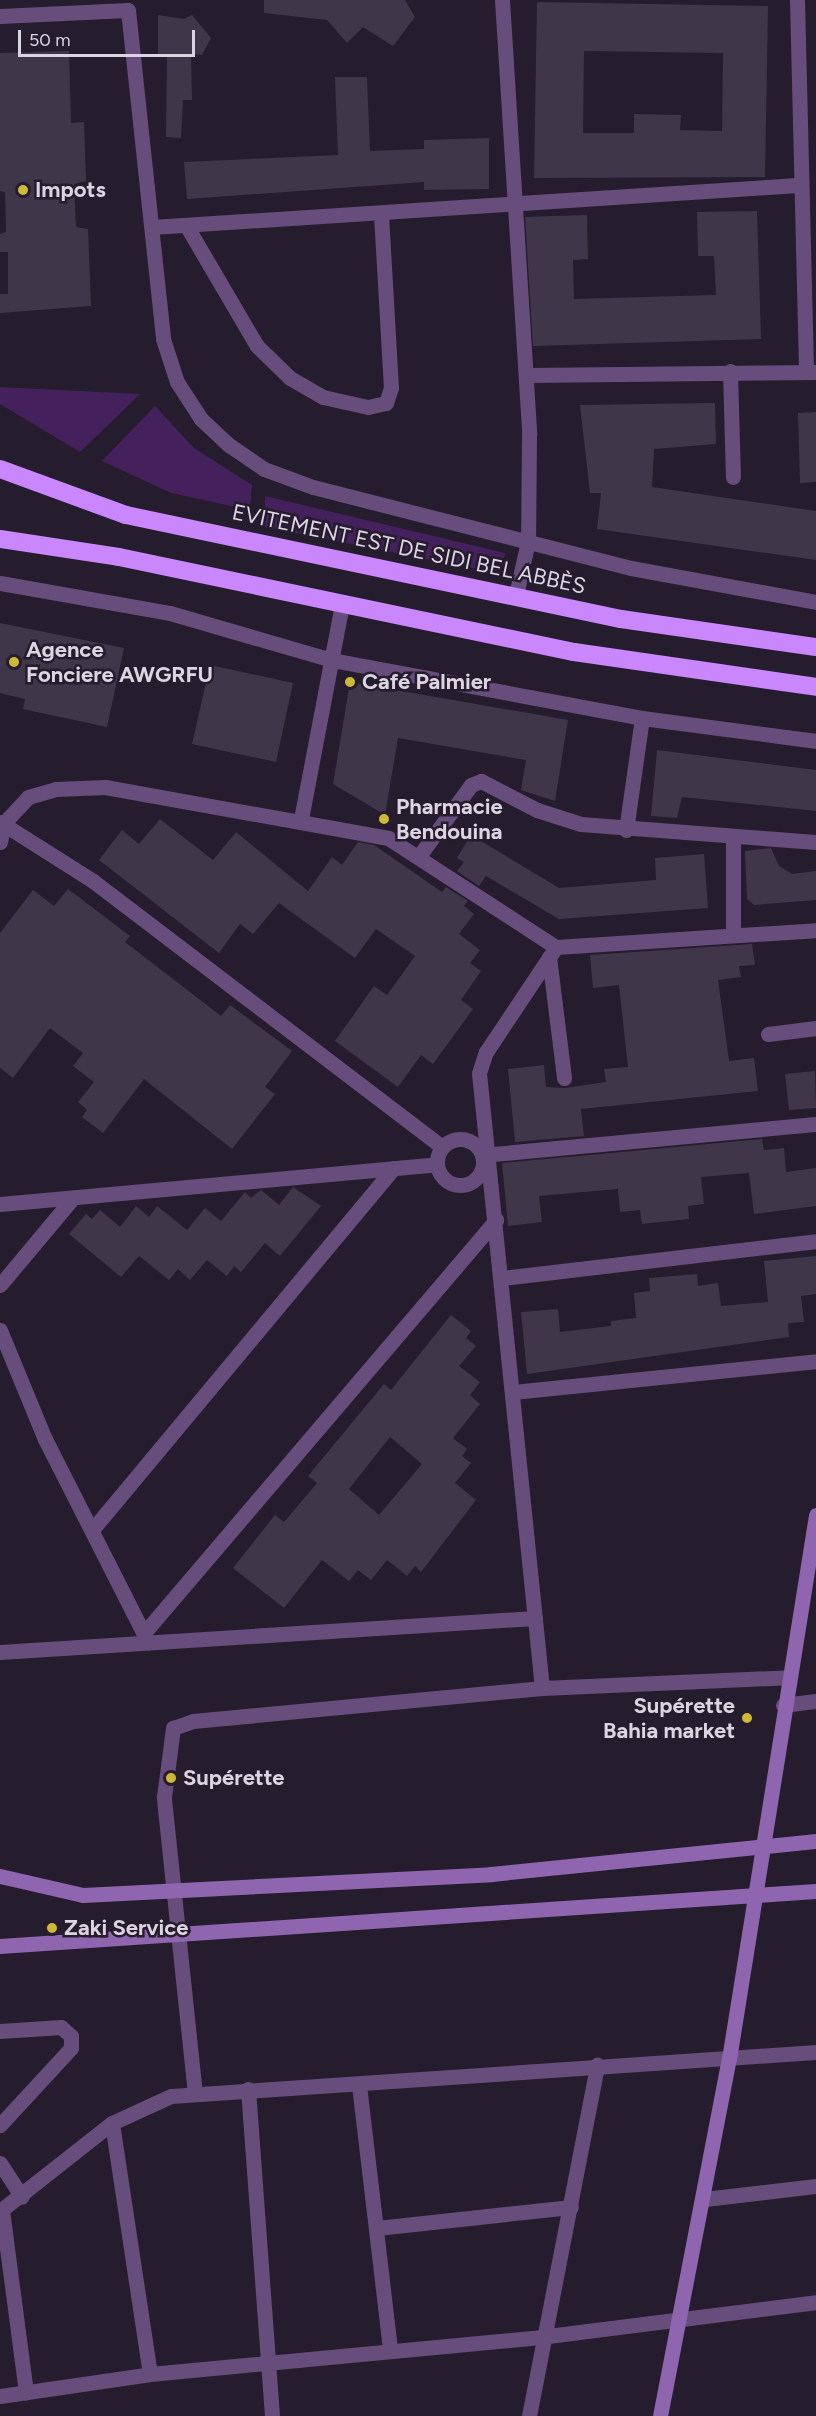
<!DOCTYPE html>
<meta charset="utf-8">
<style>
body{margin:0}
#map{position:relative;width:816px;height:2416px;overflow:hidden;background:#251c2d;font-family:Figtree,sans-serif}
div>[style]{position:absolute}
.green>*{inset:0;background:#44215c}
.building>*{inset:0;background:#40364a}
.street>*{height:15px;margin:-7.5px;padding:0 7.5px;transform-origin:7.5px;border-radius:7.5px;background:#674d7c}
.street>.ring{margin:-7.5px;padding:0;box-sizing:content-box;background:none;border:15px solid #674d7c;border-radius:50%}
.secondary>*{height:15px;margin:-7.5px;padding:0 7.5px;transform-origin:7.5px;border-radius:7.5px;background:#8f65b0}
.highway>*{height:18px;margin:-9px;padding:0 9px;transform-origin:9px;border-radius:9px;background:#ca87fd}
.dots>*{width:16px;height:16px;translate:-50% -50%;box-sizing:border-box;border:3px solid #251c2d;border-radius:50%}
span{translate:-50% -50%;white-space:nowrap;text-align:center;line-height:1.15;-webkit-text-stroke:5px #251c2d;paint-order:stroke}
.poi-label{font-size:22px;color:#dbd4e1;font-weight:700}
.left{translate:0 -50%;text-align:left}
.right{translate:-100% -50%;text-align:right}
.street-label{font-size:22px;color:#dbd4e1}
.scale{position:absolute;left:18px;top:30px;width:177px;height:27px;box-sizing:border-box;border:3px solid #dbd4e1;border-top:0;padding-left:8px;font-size:18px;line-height:21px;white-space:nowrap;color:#dbd4e1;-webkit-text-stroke:4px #251c2d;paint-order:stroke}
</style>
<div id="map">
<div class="green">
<i style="clip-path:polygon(0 387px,140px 394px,80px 452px,0 404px)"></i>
<i style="clip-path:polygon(155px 406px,194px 448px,252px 485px,250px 510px,171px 493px,102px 461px)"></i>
<i style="clip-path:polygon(265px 496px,505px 553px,502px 574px,265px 527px)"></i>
</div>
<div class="building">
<i style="clip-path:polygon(264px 0,405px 0,415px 17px,393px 46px,363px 27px,347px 43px,327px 20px,264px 13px)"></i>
<i style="clip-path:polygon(evenodd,537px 2px,768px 6px,765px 177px,534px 178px,537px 2px,584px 51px,723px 53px,722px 131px,680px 130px,681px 115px,634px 114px,634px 133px,583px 133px,584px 51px)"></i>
<i style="clip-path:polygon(158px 15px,184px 19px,192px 15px,211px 38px,202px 55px,191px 54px,192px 100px,183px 100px,181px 138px,166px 137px,167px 55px,158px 54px)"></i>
<i style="clip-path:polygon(69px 51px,71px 123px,84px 122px,86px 181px,74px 184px,76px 227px,88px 229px,91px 306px,0 313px,0 294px,8px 294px,8px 252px,0 252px,0 234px,6px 232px,5px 192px,0 191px,0 53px)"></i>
<i style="clip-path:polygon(335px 77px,367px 77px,370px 151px,424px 149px,424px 140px,489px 138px,489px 189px,424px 190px,424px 182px,187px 199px,184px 162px,338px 155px)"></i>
<i style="clip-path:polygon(757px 211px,761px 339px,533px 346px,525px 217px,587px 215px,588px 259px,573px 260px,574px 299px,716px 295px,714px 256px,698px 256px,697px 212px)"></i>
<i style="clip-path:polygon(715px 403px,716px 444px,654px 449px,652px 487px,816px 511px,816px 560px,597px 529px,601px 493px,590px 493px,580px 405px)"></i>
<i style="clip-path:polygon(816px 412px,816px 482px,800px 483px,798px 413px)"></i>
<i style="clip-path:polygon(0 623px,124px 648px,107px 727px,23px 709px,25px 699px,0 693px)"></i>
<i style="clip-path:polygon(210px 665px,293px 683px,276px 762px,192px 744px)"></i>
<i style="clip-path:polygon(350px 682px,568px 720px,555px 801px,521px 790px,526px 760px,398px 738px,385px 815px,333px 784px)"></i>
<i style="clip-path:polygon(657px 750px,816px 770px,816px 811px,682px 797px,677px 818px,651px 816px)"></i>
<i style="clip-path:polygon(160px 819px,213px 860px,236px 832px,308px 891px,332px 857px,342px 865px,358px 842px,374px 845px,442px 892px,446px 887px,468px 901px,464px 906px,474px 914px,459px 934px,480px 950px,470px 963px,481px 971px,461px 1000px,473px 1009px,433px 1064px,421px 1055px,398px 1087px,335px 1041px,374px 986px,387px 995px,415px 956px,376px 929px,355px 958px,279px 903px,253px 934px,240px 924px,219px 953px,99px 860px,122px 830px,139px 844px)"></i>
<i style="clip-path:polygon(471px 835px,559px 888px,656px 880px,655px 858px,704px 854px,708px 908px,559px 919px,486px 876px,479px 886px,457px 871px,464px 862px,457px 858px)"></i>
<i style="clip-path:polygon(771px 848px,779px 866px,792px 874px,816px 871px,816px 900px,754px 905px,747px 899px,745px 851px)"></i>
<i style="clip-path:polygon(68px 889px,130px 936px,125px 942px,221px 1016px,230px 1005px,292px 1051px,265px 1087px,275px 1094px,232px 1149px,144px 1079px,103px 1133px,82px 1117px,87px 1110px,78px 1102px,94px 1082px,73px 1066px,83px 1053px,50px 1028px,13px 1078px,0 1068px,0 933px,33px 890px,54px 906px)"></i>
<i style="clip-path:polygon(752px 944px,755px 965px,739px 966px,741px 977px,718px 980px,729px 1061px,754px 1058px,758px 1091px,581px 1109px,584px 1136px,515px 1142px,508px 1069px,544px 1065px,546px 1087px,565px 1088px,606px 1082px,604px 1069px,628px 1067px,619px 985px,593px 988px,590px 955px)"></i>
<i style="clip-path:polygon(815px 1071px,816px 1108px,789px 1110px,785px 1074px)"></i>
<i style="clip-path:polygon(762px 1139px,764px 1150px,784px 1148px,786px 1172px,816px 1168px,816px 1206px,754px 1214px,749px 1173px,701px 1177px,704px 1204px,688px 1206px,689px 1219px,642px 1224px,640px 1210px,620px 1212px,618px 1189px,539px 1196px,542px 1222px,508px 1226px,502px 1163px)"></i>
<i style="clip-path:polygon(293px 1187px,321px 1206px,280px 1256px,265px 1243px,241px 1272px,234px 1266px,227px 1276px,207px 1260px,190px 1280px,178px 1269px,169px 1280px,139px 1256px,121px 1277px,69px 1234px,86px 1214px,92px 1219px,100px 1210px,120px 1227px,136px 1206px,149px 1217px,157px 1206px,187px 1230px,205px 1208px,221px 1221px,245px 1192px,251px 1198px,261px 1190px,279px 1205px)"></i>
<i style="clip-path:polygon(816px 1256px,816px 1294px,801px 1296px,804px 1322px,788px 1323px,789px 1337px,527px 1374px,521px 1312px,558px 1309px,560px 1332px,611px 1326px,611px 1321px,636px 1318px,634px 1293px,650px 1291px,649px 1278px,697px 1274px,698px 1286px,718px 1283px,721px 1306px,768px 1302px,764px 1261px)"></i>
<i style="clip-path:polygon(evenodd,451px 1315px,471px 1331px,466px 1338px,476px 1346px,459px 1366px,480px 1382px,470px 1395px,480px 1404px,453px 1438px,467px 1449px,462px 1456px,471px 1463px,455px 1483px,476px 1500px,421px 1572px,415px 1566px,407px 1576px,387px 1560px,371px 1580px,358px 1570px,349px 1581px,322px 1560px,284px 1608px,233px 1568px,275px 1515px,284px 1522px,317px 1483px,308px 1476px,384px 1384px,391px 1390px,451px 1315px,390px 1437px,422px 1464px,379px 1515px,349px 1489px,390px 1437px)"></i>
</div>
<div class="street">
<i style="left:502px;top:0;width:435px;rotate:86.4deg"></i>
<i style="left:529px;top:434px;width:107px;rotate:90.5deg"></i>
<i style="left:528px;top:541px;width:55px;rotate:102.5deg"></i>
<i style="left:797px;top:0;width:371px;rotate:88.6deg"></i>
<i style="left:0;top:16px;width:128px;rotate:-2.7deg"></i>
<i style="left:128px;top:10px;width:331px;rotate:83.9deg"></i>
<i style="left:163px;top:339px;width:45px;rotate:72deg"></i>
<i style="left:177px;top:382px;width:44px;rotate:57deg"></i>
<i style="left:201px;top:419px;width:38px;rotate:43deg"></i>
<i style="left:229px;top:445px;width:42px;rotate:34.4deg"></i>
<i style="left:264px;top:469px;width:52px;rotate:20.2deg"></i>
<i style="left:313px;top:487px;width:328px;rotate:14.3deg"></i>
<i style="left:631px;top:568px;width:188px;rotate:10.4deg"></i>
<i style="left:186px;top:225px;width:140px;rotate:59.6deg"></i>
<i style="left:257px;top:346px;width:46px;rotate:44.1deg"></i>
<i style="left:290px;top:378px;width:38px;rotate:30deg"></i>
<i style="left:323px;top:397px;width:46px;rotate:12.5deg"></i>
<i style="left:368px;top:407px;width:18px;rotate:-13deg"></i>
<i style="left:386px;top:403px;width:16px;rotate:-72deg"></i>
<i style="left:391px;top:388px;width:174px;rotate:-93.3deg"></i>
<i style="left:152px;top:227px;width:647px;rotate:-3.72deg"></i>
<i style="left:730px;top:371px;width:106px;rotate:88.4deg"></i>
<i style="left:527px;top:375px;width:289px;rotate:-0.6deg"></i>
<i style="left:0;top:583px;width:173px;rotate:10deg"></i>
<i style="left:170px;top:613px;width:169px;rotate:16.2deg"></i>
<i style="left:332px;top:660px;width:315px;rotate:10.6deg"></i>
<i style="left:642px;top:718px;width:176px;rotate:7.5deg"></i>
<i style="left:301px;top:819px;width:219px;rotate:-79.2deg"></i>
<i style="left:0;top:822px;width:110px;rotate:32.4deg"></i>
<i style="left:93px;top:881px;width:439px;rotate:37.3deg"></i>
<i style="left:626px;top:830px;width:113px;rotate:-81.9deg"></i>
<i style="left:733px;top:837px;width:95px;rotate:90deg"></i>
<i style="left:0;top:842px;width:19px;rotate:-78deg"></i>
<i style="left:4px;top:823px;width:35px;rotate:-47deg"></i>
<i style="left:28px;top:797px;width:29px;rotate:-16deg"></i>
<i style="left:56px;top:789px;width:49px;rotate:-2.3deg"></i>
<i style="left:105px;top:787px;width:288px;rotate:10.2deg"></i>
<i style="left:388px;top:838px;width:200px;rotate:33deg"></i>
<i style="left:556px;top:947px;width:261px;rotate:-3.7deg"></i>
<i style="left:419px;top:856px;width:88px;rotate:-53.8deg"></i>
<i style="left:471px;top:785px;width:11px;rotate:-22deg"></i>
<i style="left:481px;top:781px;width:63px;rotate:27.4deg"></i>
<i style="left:537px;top:810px;width:46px;rotate:17.7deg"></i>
<i style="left:581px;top:824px;width:236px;rotate:4.4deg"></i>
<i style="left:549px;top:957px;width:122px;rotate:82.9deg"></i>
<i style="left:768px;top:1034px;width:48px;rotate:-7.1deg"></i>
<i class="ring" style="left:437px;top:1139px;width:31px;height:31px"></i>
<i style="left:482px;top:1155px;width:335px;rotate:-5.3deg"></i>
<i style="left:0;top:1204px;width:439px;rotate:-5.2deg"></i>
<i style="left:502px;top:1278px;width:316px;rotate:-6.7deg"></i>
<i style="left:0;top:1285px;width:112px;rotate:-50.1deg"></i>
<i style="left:0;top:1330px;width:118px;rotate:67.6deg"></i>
<i style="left:45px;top:1439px;width:228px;rotate:63.1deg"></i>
<i style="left:513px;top:1392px;width:305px;rotate:-5.8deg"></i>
<i style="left:92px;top:1530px;width:471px;rotate:-50.2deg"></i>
<i style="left:144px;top:1633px;width:543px;rotate:-49.56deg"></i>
<i style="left:0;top:1652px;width:536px;rotate:-3.64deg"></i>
<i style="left:542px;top:1688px;width:618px;rotate:-95.85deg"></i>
<i style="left:479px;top:1073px;width:22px;rotate:-72deg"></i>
<i style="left:486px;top:1052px;width:126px;rotate:-56.3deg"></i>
<i style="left:783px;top:1705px;width:33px;rotate:-7deg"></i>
<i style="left:0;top:2031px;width:61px;rotate:-3.8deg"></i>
<i style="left:61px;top:2027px;width:13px;rotate:42deg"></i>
<i style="left:71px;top:2036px;width:12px;rotate:90deg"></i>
<i style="left:71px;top:2048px;width:105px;rotate:132.7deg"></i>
<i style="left:359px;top:2085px;width:266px;rotate:83.3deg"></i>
<i style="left:248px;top:2089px;width:328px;rotate:85.8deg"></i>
<i style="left:195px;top:2094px;width:299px;rotate:-96deg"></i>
<i style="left:164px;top:1797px;width:70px;rotate:-82.6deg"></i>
<i style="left:173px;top:1728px;width:21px;rotate:-19deg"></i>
<i style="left:193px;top:1721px;width:351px;rotate:-5.4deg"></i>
<i style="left:542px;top:1688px;width:247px;rotate:-2.5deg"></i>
<i style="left:112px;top:2123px;width:254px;rotate:81.4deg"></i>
<i style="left:0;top:2163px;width:40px;rotate:57.1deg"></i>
<i style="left:705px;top:2199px;width:112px;rotate:-6.7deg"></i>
<i style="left:2px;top:2210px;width:184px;rotate:82.5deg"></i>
<i style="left:0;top:2211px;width:142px;rotate:-38.2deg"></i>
<i style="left:112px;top:2123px;width:65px;rotate:-24.6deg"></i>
<i style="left:171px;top:2096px;width:646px;rotate:-3.9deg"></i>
<i style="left:377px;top:2228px;width:195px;rotate:-6.2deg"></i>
<i style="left:0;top:2396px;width:152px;rotate:-8.3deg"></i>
<i style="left:150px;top:2374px;width:392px;rotate:-5.4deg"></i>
<i style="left:540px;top:2337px;width:278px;rotate:-7.2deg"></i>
<i style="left:529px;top:2416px;width:358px;rotate:-79deg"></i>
</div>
<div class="secondary">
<i style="left:0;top:1876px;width:85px;rotate:12.9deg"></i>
<i style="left:83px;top:1895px;width:409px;rotate:-2.9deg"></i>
<i style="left:491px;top:1874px;width:327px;rotate:-5.8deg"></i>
<i style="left:0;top:1946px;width:818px;rotate:-3.86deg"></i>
<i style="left:660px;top:2416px;width:364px;rotate:-79.1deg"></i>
<i style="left:729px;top:2059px;width:551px;rotate:-80.91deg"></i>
</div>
<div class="highway">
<i style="left:0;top:469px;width:134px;rotate:20.1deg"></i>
<i style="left:126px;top:515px;width:506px;rotate:11.87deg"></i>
<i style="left:621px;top:619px;width:197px;rotate:8.2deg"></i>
<i style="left:0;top:539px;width:120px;rotate:8.6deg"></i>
<i style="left:119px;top:557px;width:465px;rotate:11.8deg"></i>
<i style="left:574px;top:652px;width:245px;rotate:8.2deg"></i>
</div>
<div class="dots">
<i style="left:23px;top:190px;background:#cfb837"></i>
<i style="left:14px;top:662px;background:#cfb837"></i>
<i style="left:350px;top:682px;background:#cfb837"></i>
<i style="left:384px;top:819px;background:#cfb837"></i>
<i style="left:747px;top:1718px;background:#cfb837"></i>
<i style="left:171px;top:1778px;background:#cfb837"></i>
<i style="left:52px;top:1928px;background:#cfb837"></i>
</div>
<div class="poi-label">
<span class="left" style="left:35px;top:190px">Impots</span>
<span class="left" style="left:26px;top:662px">Agence<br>Fonciere AWGRFU</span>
<span class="left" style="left:362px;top:682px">Café Palmier</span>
<span class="left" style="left:396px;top:819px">Pharmacie<br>Bendouina</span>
<span class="right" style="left:735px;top:1718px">Supérette<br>Bahia market</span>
<span class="left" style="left:183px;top:1778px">Supérette</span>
<span class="left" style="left:64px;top:1928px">Zaki Service</span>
</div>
<div class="street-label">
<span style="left:409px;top:549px;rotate:12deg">EVITEMENT EST DE SIDI BEL ABBÈS</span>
</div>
<div class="scale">50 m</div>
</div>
